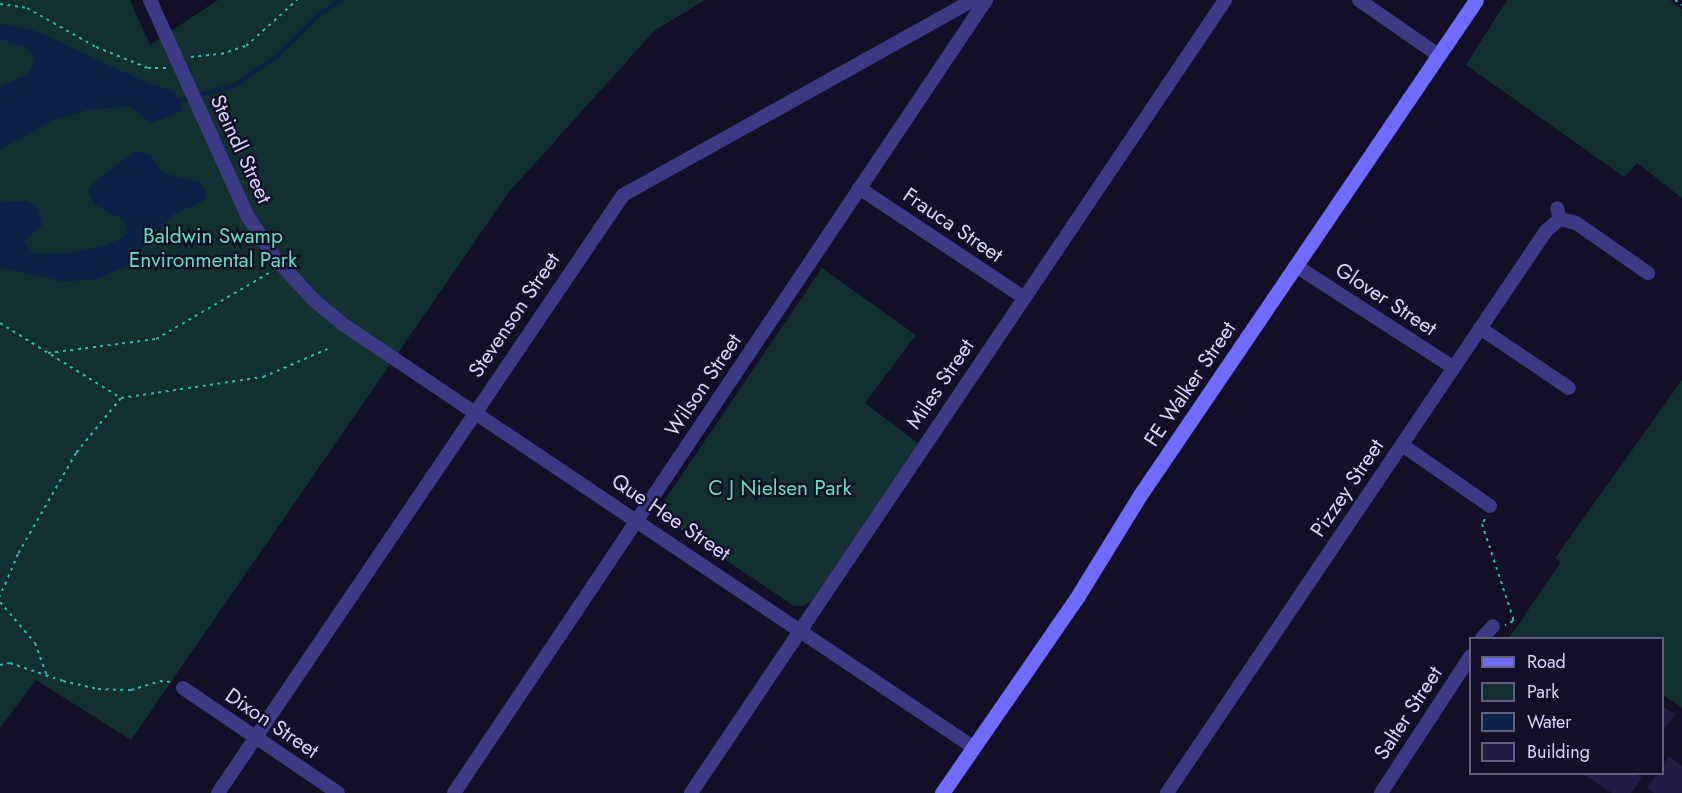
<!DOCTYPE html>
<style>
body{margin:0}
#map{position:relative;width:1682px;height:793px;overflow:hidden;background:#130f26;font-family:Jost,sans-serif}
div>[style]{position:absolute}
.green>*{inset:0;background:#12302f}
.water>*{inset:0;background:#0c2248}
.stream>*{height:4px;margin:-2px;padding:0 2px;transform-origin:2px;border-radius:2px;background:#0c2248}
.building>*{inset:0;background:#241b47}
.path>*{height:2px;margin-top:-1px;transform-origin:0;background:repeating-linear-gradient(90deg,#2fb8b0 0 3px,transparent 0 7.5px)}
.minor>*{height:14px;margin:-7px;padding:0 7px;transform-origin:7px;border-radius:7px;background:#3d3a85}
.secondary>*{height:15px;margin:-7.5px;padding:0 7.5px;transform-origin:7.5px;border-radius:7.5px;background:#6f6bff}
span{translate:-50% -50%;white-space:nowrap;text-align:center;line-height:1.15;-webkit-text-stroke:4.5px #130f26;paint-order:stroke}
.street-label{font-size:21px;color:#d9d4ff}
.park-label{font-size:21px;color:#5fe0c0}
.legend{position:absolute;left:1469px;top:637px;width:195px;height:138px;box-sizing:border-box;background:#130f26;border:2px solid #625e7d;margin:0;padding:8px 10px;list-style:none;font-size:18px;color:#d9d4ff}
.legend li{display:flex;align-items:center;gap:12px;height:30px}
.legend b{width:30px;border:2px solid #625e7d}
</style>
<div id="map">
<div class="green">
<i style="clip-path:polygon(0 0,130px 0,150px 45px,218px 0,705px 0,654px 31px,509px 192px,131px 740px,36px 680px,0 728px)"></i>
<i style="clip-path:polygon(1507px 0,1670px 0,1682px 9px,1682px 198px,1637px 163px,1624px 177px,1466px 65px)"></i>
<i style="clip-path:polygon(822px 268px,916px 335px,865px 403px,918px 443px,813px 599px,804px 606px,794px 606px,660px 516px,658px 510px)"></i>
<i style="clip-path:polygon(1682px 380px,1682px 708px,1663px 695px,1662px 638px,1509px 638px,1561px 562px,1555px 558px)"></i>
</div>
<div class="water">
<i style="clip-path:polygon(4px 24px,36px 31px,147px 83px,174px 91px,183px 111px,151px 123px,129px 106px,87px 110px,51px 121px,0 150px,0 87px,26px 75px,34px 64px,33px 56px,25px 47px,0 39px,0 26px)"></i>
<i style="clip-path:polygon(135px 151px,150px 155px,163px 173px,199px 182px,207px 194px,204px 201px,174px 214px,126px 266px,94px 280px,60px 281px,0 267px,0 202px,26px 201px,38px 208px,42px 226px,25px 240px,25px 244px,33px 253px,64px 254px,104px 246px,123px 238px,127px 233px,126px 221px,95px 205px,88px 191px,95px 181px)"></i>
</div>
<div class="stream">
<i style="left:179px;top:101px;width:58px;rotate:-15.9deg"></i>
<i style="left:235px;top:85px;width:51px;rotate:-34.6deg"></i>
<i style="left:277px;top:56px;width:62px;rotate:-44.3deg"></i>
<i style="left:321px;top:13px;width:24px;rotate:-33deg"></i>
</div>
<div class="building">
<i style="clip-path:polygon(1662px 706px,1675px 714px,1662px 732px)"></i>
<i style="clip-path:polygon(1669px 756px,1682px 766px,1682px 793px,1654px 793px,1647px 788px,1657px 774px,1662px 774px,1662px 765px)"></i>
<i style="clip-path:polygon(1583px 774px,1636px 774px,1642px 778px,1631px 793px,1612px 793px)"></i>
</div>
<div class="path">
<i style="left:1675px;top:0;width:9px;rotate:36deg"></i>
<i style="left:0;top:4px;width:27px;rotate:8deg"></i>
<i style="left:27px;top:8px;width:79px;rotate:29.5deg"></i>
<i style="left:96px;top:47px;width:56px;rotate:22deg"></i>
<i style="left:148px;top:68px;width:18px"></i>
<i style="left:191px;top:57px;width:30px;rotate:-6deg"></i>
<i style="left:221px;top:54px;width:26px;rotate:-18deg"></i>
<i style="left:246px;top:46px;width:69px;rotate:-42deg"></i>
<i style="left:0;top:323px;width:142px;rotate:31.8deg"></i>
<i style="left:121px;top:398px;width:71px;rotate:129.3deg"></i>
<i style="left:76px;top:453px;width:116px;rotate:119.9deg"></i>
<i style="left:18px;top:554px;width:46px;rotate:113.2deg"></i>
<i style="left:48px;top:353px;width:109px;rotate:-7.4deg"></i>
<i style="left:156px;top:339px;width:131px;rotate:-30.3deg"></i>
<i style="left:121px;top:398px;width:144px;rotate:-8.4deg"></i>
<i style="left:263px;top:377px;width:75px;rotate:-23.5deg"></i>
<i style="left:1485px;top:519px;width:6px;rotate:121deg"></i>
<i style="left:1482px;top:524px;width:99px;rotate:71.7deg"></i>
<i style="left:1513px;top:618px;width:3px;rotate:90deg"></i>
<i style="left:1513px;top:621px;width:9px;rotate:153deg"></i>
<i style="left:0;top:602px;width:54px;rotate:49.5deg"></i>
<i style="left:35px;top:643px;width:33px;rotate:70deg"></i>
<i style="left:0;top:665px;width:10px;rotate:-11deg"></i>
<i style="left:10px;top:663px;width:56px;rotate:18.8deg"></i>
<i style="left:63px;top:681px;width:36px;rotate:13deg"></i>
<i style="left:98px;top:689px;width:33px;rotate:2deg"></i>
<i style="left:131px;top:690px;width:30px;rotate:-17deg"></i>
<i style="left:160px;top:681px;width:12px;rotate:5deg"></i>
</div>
<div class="minor">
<i style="left:150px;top:0;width:236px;rotate:65.7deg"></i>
<i style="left:247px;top:215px;width:51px;rotate:56.9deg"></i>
<i style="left:275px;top:258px;width:59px;rotate:47.1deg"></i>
<i style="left:315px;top:301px;width:38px;rotate:40deg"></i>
<i style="left:344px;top:325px;width:757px;rotate:33.86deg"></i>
<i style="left:1359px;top:0;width:96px;rotate:34.8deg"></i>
<i style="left:859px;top:188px;width:197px;rotate:33.6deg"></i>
<i style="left:1560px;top:219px;width:16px;rotate:14deg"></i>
<i style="left:1576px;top:223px;width:88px;rotate:34.8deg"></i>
<i style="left:1296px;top:266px;width:187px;rotate:32.8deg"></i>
<i style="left:1480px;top:328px;width:107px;rotate:34deg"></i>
<i style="left:1402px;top:445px;width:107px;rotate:34.7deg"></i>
<i style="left:1482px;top:638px;width:16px;rotate:-47deg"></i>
<i style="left:183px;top:688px;width:187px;rotate:34.1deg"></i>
<i style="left:218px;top:793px;width:722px;rotate:-55.89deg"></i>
<i style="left:623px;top:195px;width:402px;rotate:-29.1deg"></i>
<i style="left:454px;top:793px;width:955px;rotate:-56.14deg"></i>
<i style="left:691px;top:793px;width:956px;rotate:-56.04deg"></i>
<i style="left:1167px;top:793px;width:678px;rotate:-56.01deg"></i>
<i style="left:1546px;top:231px;width:18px;rotate:-41deg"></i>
<i style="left:1560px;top:219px;width:11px;rotate:-105deg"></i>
<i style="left:1381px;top:793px;width:163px;rotate:-56.8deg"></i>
</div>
<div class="secondary">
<i style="left:942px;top:793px;width:236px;rotate:-55.4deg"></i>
<i style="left:1076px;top:599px;width:122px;rotate:-58.4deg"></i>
<i style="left:1140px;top:495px;width:598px;rotate:-55.83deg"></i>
</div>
<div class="street-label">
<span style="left:241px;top:149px;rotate:65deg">Steindl Street</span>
<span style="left:953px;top:225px;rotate:34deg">Frauca Street</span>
<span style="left:1386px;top:299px;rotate:33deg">Glover Street</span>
<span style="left:514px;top:315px;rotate:-56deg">Stevenson Street</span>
<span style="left:940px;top:384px;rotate:-56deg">Miles Street</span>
<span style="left:1190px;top:384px;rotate:-56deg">FE Walker Street</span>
<span style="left:703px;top:385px;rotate:-56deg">Wilson Street</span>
<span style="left:1347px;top:488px;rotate:-56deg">Pizzey Street</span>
<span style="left:671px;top:517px;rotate:34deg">Que Hee Street</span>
<span style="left:1408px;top:713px;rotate:-57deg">Salter Street</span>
<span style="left:272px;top:723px;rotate:34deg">Dixon Street</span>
</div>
<div class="park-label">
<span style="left:213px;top:248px">Baldwin Swamp<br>Environmental Park</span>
<span style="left:780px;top:488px">C J Nielsen Park</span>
</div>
<ul class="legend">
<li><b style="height:8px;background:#6f6bff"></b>Road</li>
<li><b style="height:16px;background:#12302f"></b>Park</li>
<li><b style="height:16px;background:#0c2248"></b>Water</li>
<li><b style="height:16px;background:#241b47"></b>Building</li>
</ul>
</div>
